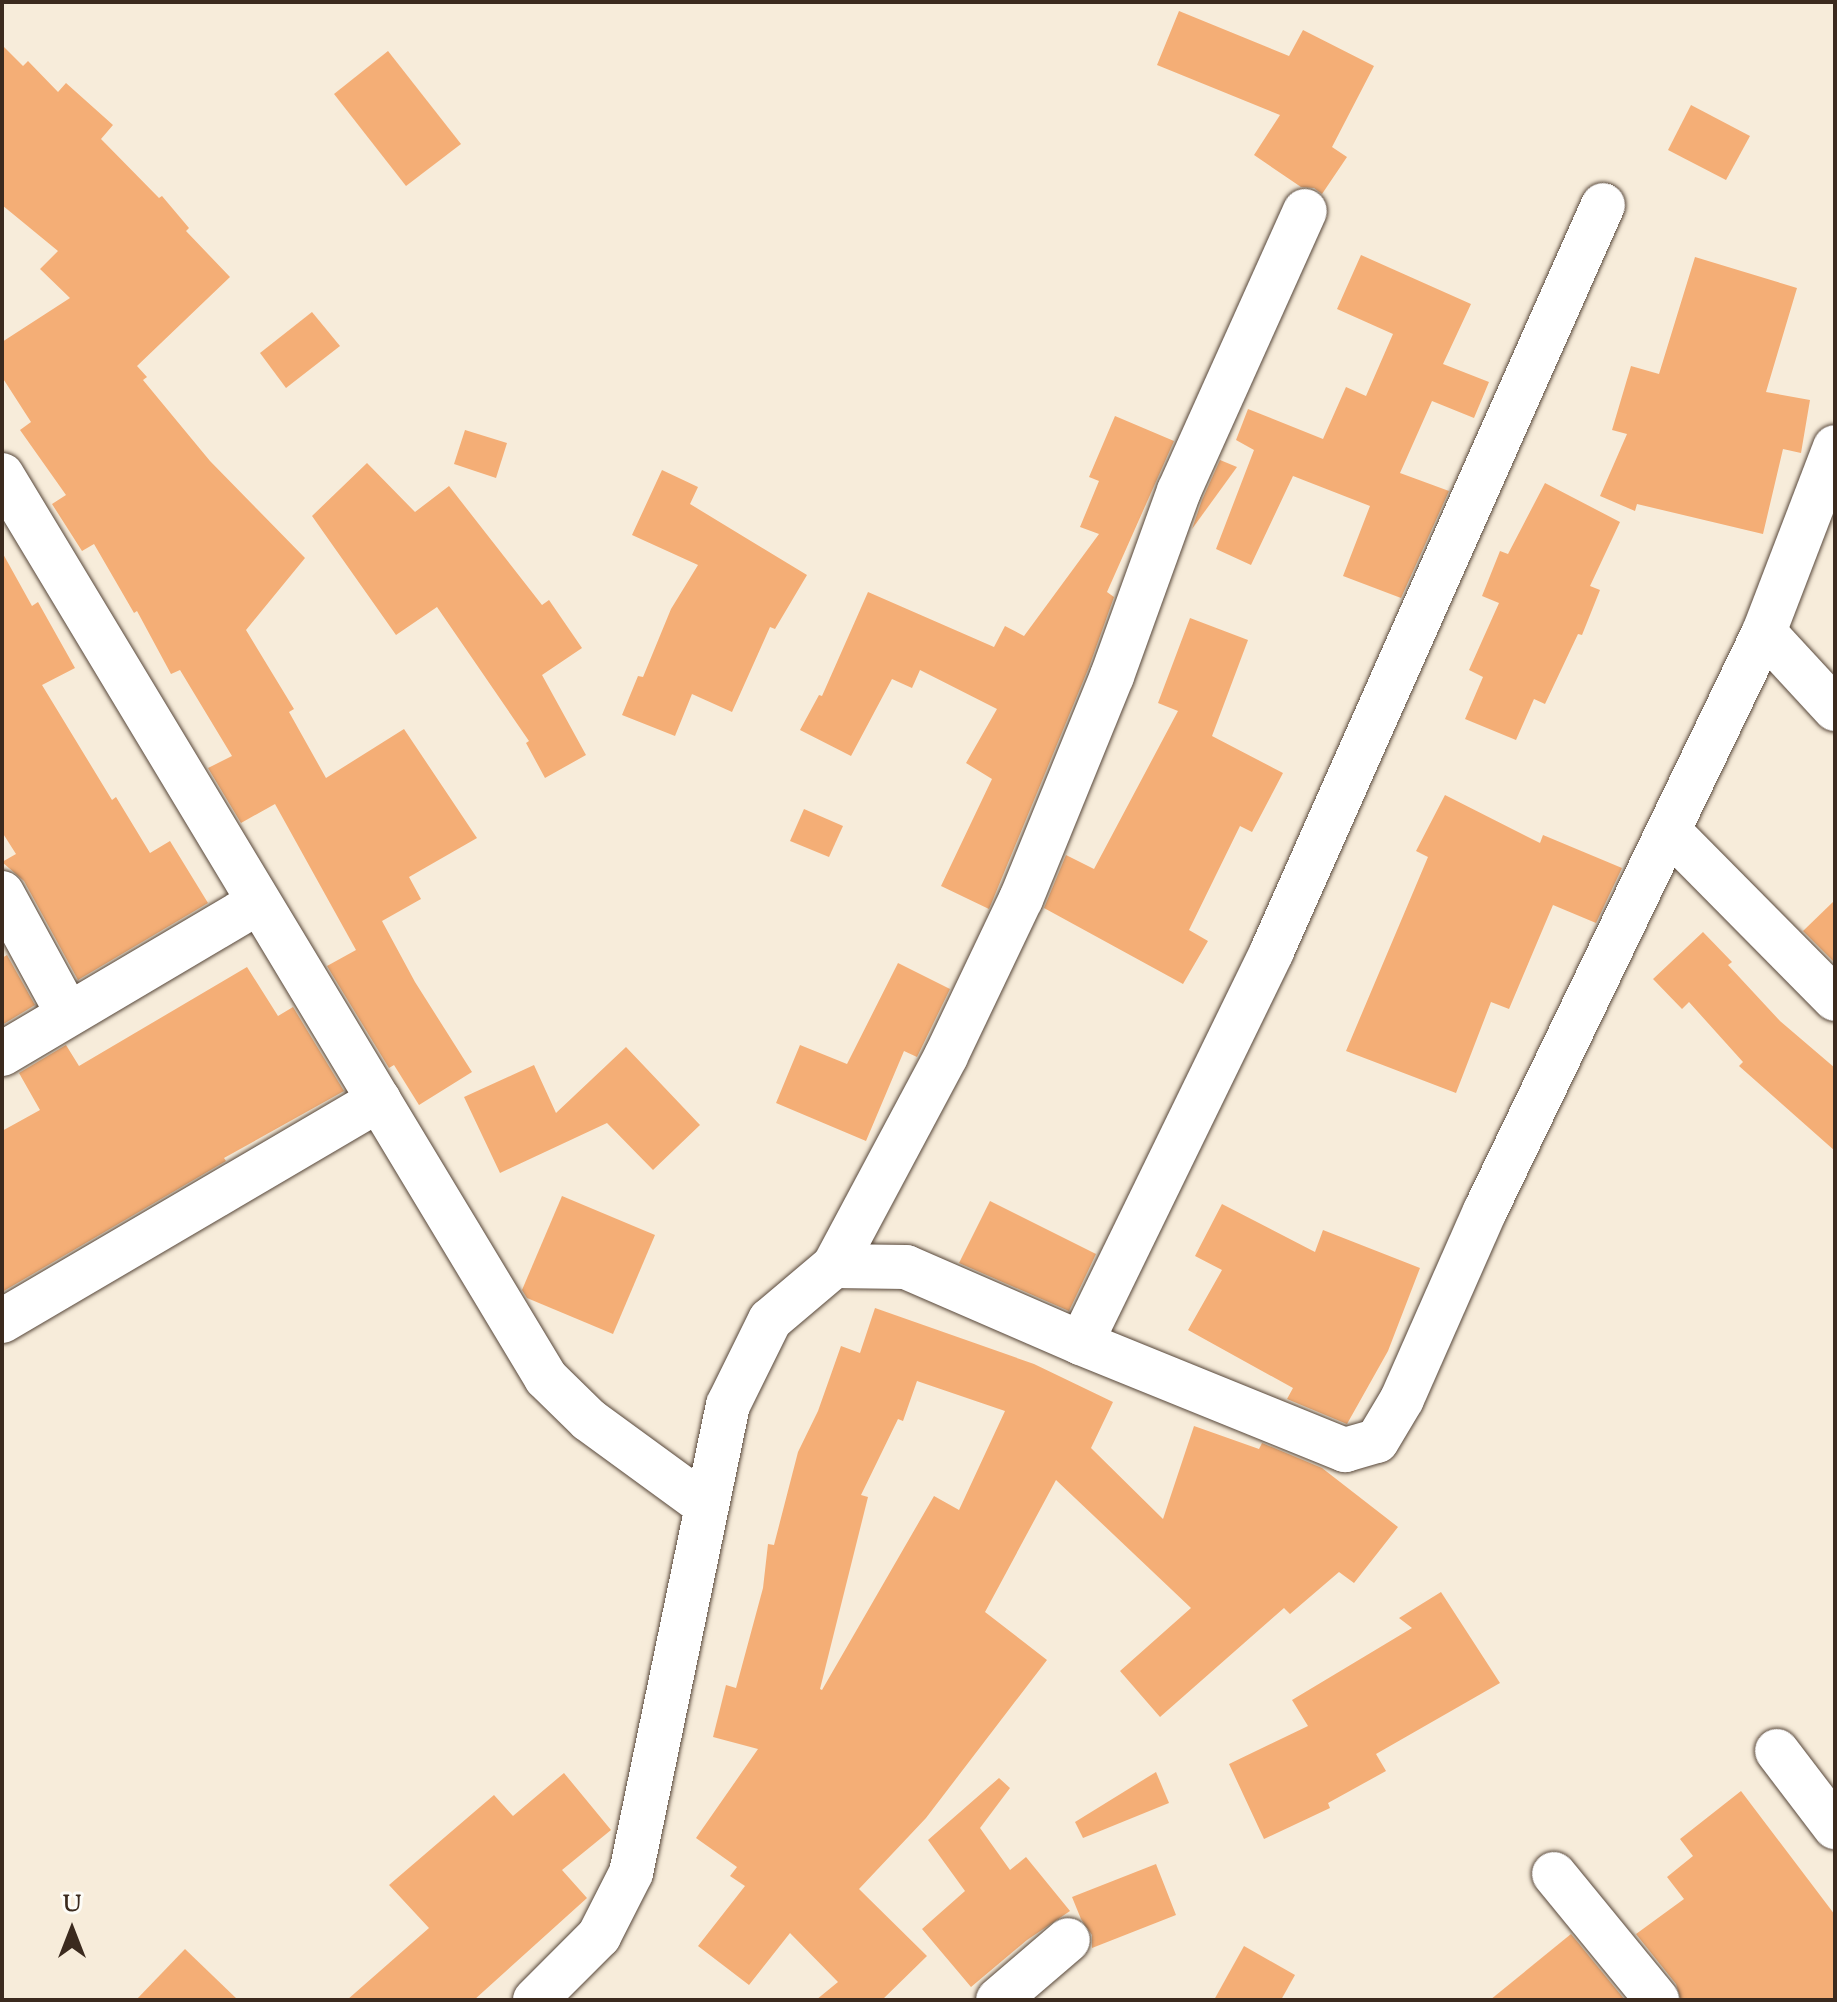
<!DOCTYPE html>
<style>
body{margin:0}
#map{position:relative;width:1837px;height:2002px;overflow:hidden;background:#f7ecda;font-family:"Sorts Mill Goudy",serif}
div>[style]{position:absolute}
.building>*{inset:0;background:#f4ae76}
.roads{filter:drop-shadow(0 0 2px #57473a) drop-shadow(0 0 2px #57473a)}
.minor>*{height:44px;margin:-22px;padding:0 22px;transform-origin:22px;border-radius:22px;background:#fff}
span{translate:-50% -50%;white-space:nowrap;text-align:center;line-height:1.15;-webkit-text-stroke:6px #fdfcf7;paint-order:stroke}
.frame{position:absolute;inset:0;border:4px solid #3b2a1e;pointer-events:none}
.north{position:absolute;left:32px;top:1890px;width:80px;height:80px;-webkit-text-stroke:6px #fdfcf7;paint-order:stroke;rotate:0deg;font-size:22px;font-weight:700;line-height:32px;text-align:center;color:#3b2a1e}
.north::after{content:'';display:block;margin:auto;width:28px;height:36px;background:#3b2a1e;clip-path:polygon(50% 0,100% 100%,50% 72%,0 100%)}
</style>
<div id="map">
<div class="building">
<i style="clip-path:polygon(1179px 11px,1289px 56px,1303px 30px,1374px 66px,1332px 147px,1347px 157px,1322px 194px,1314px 188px,1301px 187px,1254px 155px,1280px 115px,1157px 65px)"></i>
<i style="clip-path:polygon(2px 45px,23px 66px,28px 61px,58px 92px,66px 83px,113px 125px,101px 139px,159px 198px,162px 196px,189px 228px,186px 231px,230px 277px,137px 366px,147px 377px,143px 380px,210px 461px,305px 558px,246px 630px,294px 709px,289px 712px,326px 778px,404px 729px,477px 838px,409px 877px,421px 899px,382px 921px,415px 982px,472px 1072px,419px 1105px,394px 1065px,389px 1068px,327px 966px,356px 950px,275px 804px,241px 823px,208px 768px,232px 756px,180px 670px,171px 674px,137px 611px,134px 613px,94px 544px,82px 551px,52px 504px,66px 495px,20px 430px,31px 422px,2px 377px,2px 342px,70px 298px,40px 269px,58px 251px,2px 205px)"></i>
<i style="clip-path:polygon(388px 51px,461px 144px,406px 186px,334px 94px)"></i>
<i style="clip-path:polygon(1691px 105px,1750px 136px,1726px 180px,1668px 150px)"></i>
<i style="clip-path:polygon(1361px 255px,1471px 304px,1443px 364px,1489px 382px,1474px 418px,1432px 401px,1400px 473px,1449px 491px,1401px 598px,1343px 576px,1370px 506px,1293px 476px,1251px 565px,1216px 549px,1254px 450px,1236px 440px,1248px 409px,1323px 439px,1346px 387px,1366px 396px,1393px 334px,1337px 309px)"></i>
<i style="clip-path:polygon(1695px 257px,1797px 288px,1766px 392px,1810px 400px,1801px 453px,1783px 449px,1763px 534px,1637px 504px,1635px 511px,1600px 496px,1627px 434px,1612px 430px,1631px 366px,1659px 374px)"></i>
<i style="clip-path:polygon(312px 312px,340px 346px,286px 388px,260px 353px)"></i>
<i style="clip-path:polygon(1115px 416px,1174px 441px,1107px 592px,1114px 597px,1089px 667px,989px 909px,941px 886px,992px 779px,966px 763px,997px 709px,920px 670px,912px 688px,892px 679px,851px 756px,800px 730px,819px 695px,822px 696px,868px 592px,994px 647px,1005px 626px,1024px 636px,1099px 534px,1080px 527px,1099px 481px,1089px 477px)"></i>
<i style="clip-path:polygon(465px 430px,507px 443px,496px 478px,454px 464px)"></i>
<i style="clip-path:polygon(1220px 460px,1237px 467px,1192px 529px,1202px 500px)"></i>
<i style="clip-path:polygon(367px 463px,415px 512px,449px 486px,542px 605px,549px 600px,582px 648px,542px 675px,586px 755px,545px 778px,526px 743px,529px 741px,437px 607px,396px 635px,312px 516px)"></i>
<i style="clip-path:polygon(662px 470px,698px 487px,690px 504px,807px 575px,775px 629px,770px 627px,732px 712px,692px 694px,675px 736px,622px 715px,638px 676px,643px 677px,671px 609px,698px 565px,632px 535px)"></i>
<i style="clip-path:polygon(1545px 483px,1620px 522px,1590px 586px,1600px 590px,1582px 635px,1578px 634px,1545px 704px,1534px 699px,1516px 740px,1465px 719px,1483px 677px,1469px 670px,1499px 603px,1482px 596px,1500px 551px,1508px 554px)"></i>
<i style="clip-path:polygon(2px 552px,32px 606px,38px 602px,75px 668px,42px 685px,112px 800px,116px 797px,150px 853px,170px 841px,208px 903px,78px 980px,24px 881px,2px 862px,16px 854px,2px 832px)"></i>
<i style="clip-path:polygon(1190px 618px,1248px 640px,1212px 736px,1283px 773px,1252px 832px,1240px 826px,1189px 930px,1208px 941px,1183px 984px,1044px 908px,1066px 855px,1094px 869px,1178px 711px,1158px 703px)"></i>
<i style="clip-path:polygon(1445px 795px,1540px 843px,1543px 835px,1622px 868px,1596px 923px,1553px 905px,1509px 1009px,1491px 1002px,1456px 1093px,1346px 1051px,1428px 857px,1416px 851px)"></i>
<i style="clip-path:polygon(804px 809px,843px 826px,829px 857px,790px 841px)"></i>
<i style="clip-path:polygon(1835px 900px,1835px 963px,1803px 931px)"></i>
<i style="clip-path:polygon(1703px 932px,1732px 962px,1728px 965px,1780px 1021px,1835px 1068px,1835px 1151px,1739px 1066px,1743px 1062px,1689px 1002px,1682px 1009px,1653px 979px)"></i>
<i style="clip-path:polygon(7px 955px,35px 1005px,2px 1025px,2px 958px)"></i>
<i style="clip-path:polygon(898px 963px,950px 989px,917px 1057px,904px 1051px,866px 1141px,776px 1103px,800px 1045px,847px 1064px)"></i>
<i style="clip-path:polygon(247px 967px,278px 1016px,293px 1007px,344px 1091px,224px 1158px,226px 1161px,2px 1292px,2px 1131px,40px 1110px,19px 1073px,66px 1045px,79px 1066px)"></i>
<i style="clip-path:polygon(626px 1047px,700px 1125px,653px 1170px,607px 1123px,500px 1173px,464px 1097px,534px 1065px,556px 1113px)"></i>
<i style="clip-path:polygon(562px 1196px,655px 1235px,613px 1334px,527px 1298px,522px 1290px)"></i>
<i style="clip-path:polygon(990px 1201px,1096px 1254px,1069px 1311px,959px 1263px)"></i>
<i style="clip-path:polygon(1222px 1204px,1315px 1252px,1323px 1230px,1420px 1268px,1388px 1351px,1347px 1424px,1287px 1399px,1293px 1388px,1188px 1330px,1222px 1270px,1195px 1256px)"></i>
<i style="clip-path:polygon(evenodd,875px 1308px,1034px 1364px,1113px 1402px,1091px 1448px,1163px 1519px,1194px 1426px,1259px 1449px,1262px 1443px,1322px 1468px,1398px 1527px,1354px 1583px,1339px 1572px,1290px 1614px,1284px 1608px,1160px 1717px,1120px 1671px,1191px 1608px,1056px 1480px,985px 1612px,1047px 1660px,926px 1818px,859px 1889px,927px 1956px,882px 2000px,816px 2000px,838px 1982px,790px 1933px,749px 1985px,698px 1946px,745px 1886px,730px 1876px,737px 1867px,696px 1838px,758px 1749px,713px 1737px,726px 1685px,736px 1688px,763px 1588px,768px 1544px,774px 1545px,798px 1452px,818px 1411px,841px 1346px,860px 1353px,875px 1308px,917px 1381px,1005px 1411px,959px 1510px,934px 1496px,822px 1690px,820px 1689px,868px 1497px,861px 1495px,898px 1419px,903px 1421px,917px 1381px)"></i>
<i style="clip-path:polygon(1441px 1592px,1500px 1683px,1376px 1754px,1386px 1771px,1328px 1803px,1330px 1808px,1264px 1839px,1229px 1764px,1308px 1726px,1292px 1700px,1412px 1628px,1399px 1618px)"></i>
<i style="clip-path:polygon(1156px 1772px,1169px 1803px,1083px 1838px,1075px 1822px)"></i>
<i style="clip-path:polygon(564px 1773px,611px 1830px,562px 1870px,587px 1898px,474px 2000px,347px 2000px,429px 1928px,389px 1885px,494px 1795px,513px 1816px)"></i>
<i style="clip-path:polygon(999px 1778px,1010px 1788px,980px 1828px,1010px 1870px,1026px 1857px,1070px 1911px,1027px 1940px,971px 1987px,922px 1929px,965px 1891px,928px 1840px)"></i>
<i style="clip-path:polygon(1741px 1791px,1835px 1915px,1835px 2000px,1681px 2000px,1676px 1984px,1636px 1934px,1684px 1899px,1667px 1877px,1693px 1856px,1680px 1839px)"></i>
<i style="clip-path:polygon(1156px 1864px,1176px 1915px,1092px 1948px,1092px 1935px,1081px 1919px,1072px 1897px)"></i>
<i style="clip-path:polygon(1571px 1934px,1625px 2000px,1490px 2000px)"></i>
<i style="clip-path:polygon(1244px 1946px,1295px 1975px,1281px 2000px,1214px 2000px)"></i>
<i style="clip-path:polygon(185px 1949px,238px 2000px,136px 2000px)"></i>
</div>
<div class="roads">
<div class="minor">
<i style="left:2px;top:475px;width:1054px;rotate:58.93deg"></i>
<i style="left:546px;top:1378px;width:60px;rotate:44.3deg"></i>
<i style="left:589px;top:1420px;width:142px;rotate:36.1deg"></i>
<i style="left:1764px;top:632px;width:105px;rotate:47.3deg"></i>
<i style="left:1670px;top:832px;width:235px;rotate:45.3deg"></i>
<i style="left:2px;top:893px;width:138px;rotate:61.4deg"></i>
<i style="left:2px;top:1054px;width:296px;rotate:-30.6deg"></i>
<i style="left:834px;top:1266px;width:238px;rotate:-61.9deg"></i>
<i style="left:946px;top:1056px;width:174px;rotate:-64.5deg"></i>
<i style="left:1021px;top:899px;width:241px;rotate:-67.8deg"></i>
<i style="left:1112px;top:676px;width:197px;rotate:-70.1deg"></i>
<i style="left:1179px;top:491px;width:307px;rotate:-65.8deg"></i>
<i style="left:2px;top:1321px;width:437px;rotate:-30.4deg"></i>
<i style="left:1081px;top:1343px;width:436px;rotate:-64deg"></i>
<i style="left:1272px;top:951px;width:816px;rotate:-66.07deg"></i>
<i style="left:1777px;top:1751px;width:96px;rotate:52.7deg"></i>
<i style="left:1554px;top:1874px;width:163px;rotate:50.7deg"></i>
<i style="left:535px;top:2000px;width:91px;rotate:-45deg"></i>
<i style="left:599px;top:1936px;width:71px;rotate:-63.1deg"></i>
<i style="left:631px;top:1873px;width:478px;rotate:-78.3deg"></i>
<i style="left:728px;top:1405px;width:95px;rotate:-63.7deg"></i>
<i style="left:770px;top:1320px;width:84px;rotate:-40.2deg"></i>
<i style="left:834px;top:1266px;width:72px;rotate:0.8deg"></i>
<i style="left:906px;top:1267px;width:191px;rotate:23.5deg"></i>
<i style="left:1081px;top:1343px;width:285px;rotate:22.1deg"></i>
<i style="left:1345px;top:1450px;width:33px;rotate:-16deg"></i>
<i style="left:1377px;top:1441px;width:49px;rotate:-59.2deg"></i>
<i style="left:1402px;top:1399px;width:206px;rotate:-66.2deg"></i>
<i style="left:1485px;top:1211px;width:643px;rotate:-64.27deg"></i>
<i style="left:1764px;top:632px;width:198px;rotate:-69deg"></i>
<i style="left:998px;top:2000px;width:92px;rotate:-40.6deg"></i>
</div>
</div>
<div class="frame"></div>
<div class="north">U</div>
</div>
